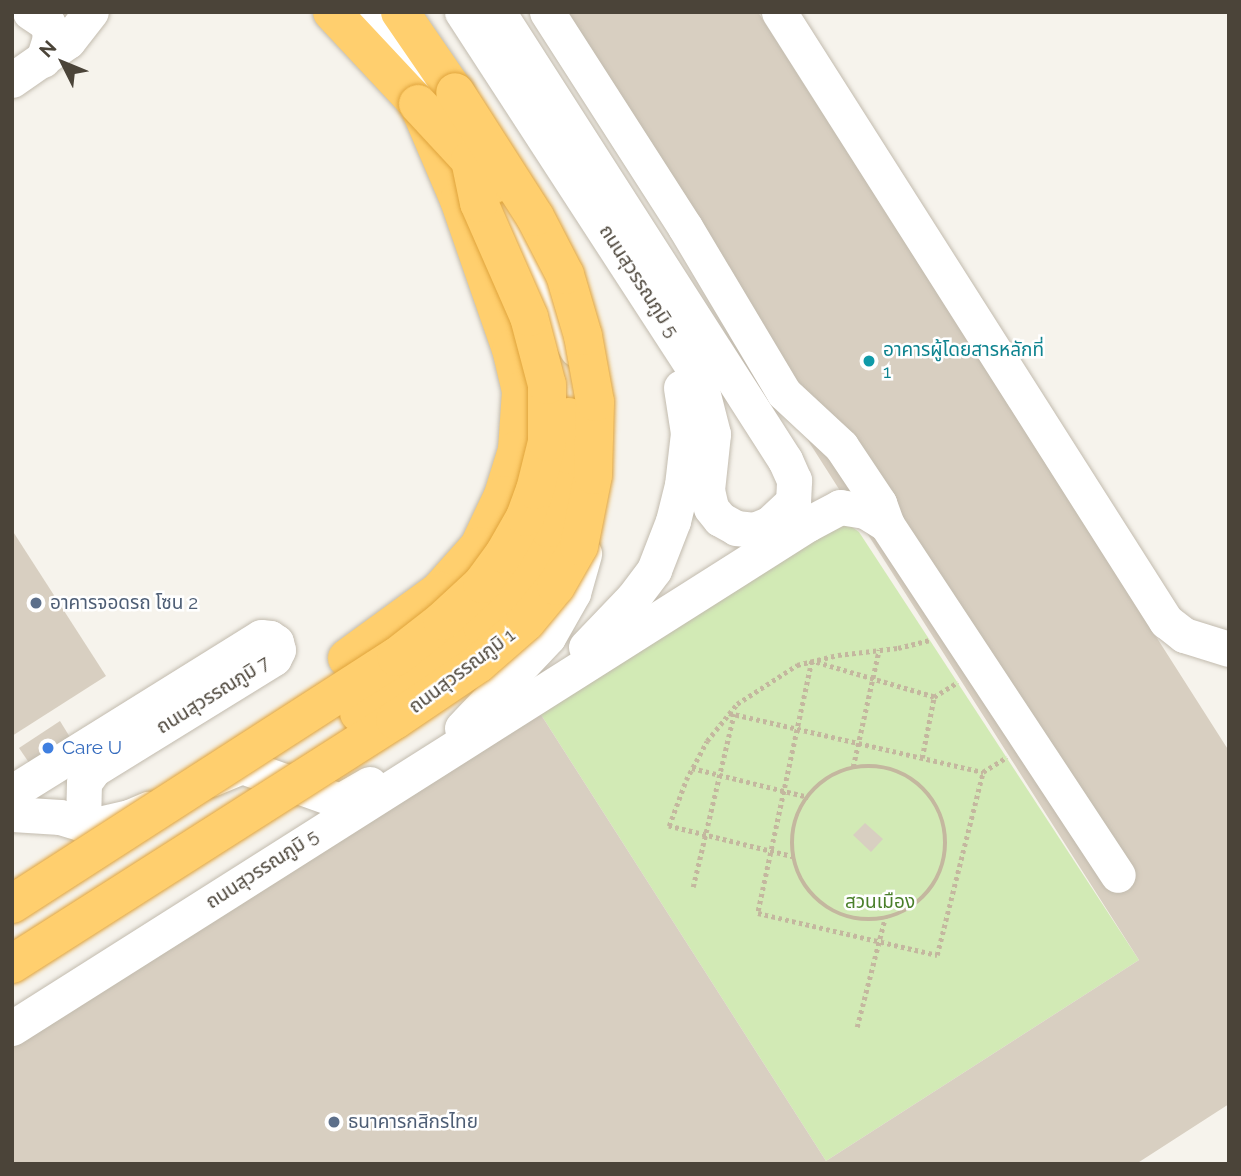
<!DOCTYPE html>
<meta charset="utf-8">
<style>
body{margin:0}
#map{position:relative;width:1241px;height:1176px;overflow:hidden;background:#f6f3ec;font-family:Raleway,"Noto Sans Thai",sans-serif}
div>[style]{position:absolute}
.green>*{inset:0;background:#d2eab5}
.building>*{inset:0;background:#d8cfc1}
.path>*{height:4.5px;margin-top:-2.25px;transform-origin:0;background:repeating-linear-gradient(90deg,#c4b79f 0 3.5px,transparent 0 7px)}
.path>.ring{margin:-2.25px;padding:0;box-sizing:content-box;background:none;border:4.5px solid #c4b79f;border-radius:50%}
.roads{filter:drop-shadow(0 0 2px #c2bbae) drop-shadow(0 0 2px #c2bbae)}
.minor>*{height:35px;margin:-17.5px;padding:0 17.5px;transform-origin:17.5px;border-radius:17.5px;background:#fff}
.highway>*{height:38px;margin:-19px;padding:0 19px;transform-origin:19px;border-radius:19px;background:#ffcf6e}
.bridges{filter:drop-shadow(0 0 2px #e0a43c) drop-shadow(0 0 2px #e0a43c)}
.highway-bridge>*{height:38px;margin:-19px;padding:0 19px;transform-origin:19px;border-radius:19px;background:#ffcf6e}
.dots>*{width:19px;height:19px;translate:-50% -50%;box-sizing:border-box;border:4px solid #fff;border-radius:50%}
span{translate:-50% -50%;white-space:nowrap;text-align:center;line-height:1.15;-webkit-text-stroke:5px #fff;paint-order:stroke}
.street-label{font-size:19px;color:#4b4439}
.culture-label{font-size:19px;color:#0d838f}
.left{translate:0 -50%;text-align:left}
.service-label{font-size:19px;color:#4e5e75}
.shop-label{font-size:19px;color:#366cbe}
.park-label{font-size:19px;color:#4a7f2a}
.frame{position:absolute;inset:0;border:14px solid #4b4439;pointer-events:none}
.north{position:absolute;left:28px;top:28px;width:70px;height:70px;-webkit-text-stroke:5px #fff;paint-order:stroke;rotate:313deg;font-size:19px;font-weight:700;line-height:28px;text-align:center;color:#4b4439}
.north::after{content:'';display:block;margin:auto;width:24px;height:32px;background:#4b4439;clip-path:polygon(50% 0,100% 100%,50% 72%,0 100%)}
</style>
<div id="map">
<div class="green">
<i style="clip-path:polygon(842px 520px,859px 532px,1139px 960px,826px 1161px,538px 710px)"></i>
</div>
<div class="building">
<i style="clip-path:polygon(535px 12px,758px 12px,1229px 751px,1229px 1104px,1136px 1164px,12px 1164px,12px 1047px,538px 710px,826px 1161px,1139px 960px)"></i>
<i style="clip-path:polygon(12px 530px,106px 676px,12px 736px)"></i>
<i style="clip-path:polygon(60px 721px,76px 747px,36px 773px,19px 748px)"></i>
<i style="clip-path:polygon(865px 823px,883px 839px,871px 852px,853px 835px)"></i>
</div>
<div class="path">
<i style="left:934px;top:697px;width:127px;rotate:-163.6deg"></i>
<i style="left:812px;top:661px;width:258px;rotate:102.1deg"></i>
<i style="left:758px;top:913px;width:184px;rotate:13.2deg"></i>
<i style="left:937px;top:955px;width:189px;rotate:-75.9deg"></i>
<i style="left:729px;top:713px;width:261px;rotate:13.1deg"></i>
<i style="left:983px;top:772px;width:28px;rotate:-32deg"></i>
<i style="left:922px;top:758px;width:62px;rotate:-78.9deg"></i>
<i style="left:934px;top:697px;width:28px;rotate:-32deg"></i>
<i class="ring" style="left:792px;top:766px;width:149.5px;height:149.5px"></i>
<i style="left:853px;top:767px;width:120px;rotate:-77.5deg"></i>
<i style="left:692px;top:768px;width:120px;rotate:14deg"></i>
<i style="left:794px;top:857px;width:129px;rotate:-166.1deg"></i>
<i style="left:669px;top:826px;width:49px;rotate:-69.7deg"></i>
<i style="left:686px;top:780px;width:44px;rotate:-61.7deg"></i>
<i style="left:707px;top:741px;width:48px;rotate:-51deg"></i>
<i style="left:737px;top:704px;width:72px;rotate:-33deg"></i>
<i style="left:797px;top:665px;width:42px;rotate:-13.7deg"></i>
<i style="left:838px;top:655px;width:60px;rotate:-6.7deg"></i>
<i style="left:898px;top:648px;width:33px;rotate:-14deg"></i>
<i style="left:693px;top:887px;width:178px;rotate:-76.7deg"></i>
<i style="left:857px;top:1027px;width:113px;rotate:-75.6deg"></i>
</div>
<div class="roads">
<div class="minor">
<i style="left:30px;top:12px;width:22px;rotate:34deg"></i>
<i style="left:48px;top:24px;width:14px;rotate:82deg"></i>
<i style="left:50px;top:38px;width:23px;rotate:108deg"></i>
<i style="left:356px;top:12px;width:13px;rotate:18deg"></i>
<i style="left:368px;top:16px;width:21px;rotate:43deg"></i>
<i style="left:383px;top:30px;width:83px;rotate:57.3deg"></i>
<i style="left:462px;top:12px;width:433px;rotate:57deg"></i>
<i style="left:698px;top:375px;width:61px;rotate:75.7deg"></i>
<i style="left:713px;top:434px;width:56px;rotate:96.1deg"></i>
<i style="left:707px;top:490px;width:18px;rotate:77deg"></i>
<i style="left:711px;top:508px;width:14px;rotate:51deg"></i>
<i style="left:720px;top:519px;width:18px;rotate:29deg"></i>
<i style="left:736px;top:528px;width:18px;rotate:6deg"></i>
<i style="left:754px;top:530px;width:16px;rotate:-22deg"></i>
<i style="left:769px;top:524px;width:33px;rotate:-43deg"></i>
<i style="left:793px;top:502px;width:22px;rotate:-87deg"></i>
<i style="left:794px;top:480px;width:22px;rotate:-114deg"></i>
<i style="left:785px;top:460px;width:532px;rotate:-122.64deg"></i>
<i style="left:547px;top:12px;width:255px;rotate:57.3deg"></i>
<i style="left:685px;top:227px;width:193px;rotate:59.2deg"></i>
<i style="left:784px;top:393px;width:78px;rotate:42.9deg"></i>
<i style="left:841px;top:446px;width:69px;rotate:56.3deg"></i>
<i style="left:879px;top:503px;width:23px;rotate:70deg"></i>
<i style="left:887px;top:525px;width:419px;rotate:56.6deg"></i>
<i style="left:779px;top:12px;width:722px;rotate:57.57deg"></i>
<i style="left:1166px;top:621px;width:23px;rotate:38deg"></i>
<i style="left:1184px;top:635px;width:47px;rotate:17.3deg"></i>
<i style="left:12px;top:80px;width:68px;rotate:-34.9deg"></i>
<i style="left:68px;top:41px;width:37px;rotate:-52deg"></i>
<i style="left:499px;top:216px;width:116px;rotate:58.8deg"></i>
<i style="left:559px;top:315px;width:38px;rotate:63deg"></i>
<i style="left:586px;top:647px;width:68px;rotate:-46.2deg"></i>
<i style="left:633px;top:598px;width:35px;rotate:-53deg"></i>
<i style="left:654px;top:570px;width:53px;rotate:-68.8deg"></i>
<i style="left:673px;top:521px;width:37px;rotate:-76deg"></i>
<i style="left:682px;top:485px;width:52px;rotate:-83.4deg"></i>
<i style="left:688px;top:433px;width:46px;rotate:-98.8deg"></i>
<i style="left:462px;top:728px;width:125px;rotate:-46.6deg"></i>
<i style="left:548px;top:637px;width:51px;rotate:-60.4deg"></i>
<i style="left:573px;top:593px;width:41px;rotate:-74.2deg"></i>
<i style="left:211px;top:779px;width:34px;rotate:-23deg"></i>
<i style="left:242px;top:766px;width:104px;rotate:19.7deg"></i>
<i style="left:340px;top:801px;width:34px;rotate:-30deg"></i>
<i style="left:12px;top:792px;width:293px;rotate:-31.9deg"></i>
<i style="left:261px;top:637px;width:9px;rotate:6deg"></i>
<i style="left:270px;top:638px;width:7px;rotate:34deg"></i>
<i style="left:276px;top:642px;width:8px;rotate:76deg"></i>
<i style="left:278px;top:650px;width:9px;rotate:117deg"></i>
<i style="left:274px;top:658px;width:211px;rotate:148.3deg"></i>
<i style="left:94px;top:769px;width:17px;rotate:126deg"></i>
<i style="left:84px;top:783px;width:42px;rotate:91.4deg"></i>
<i style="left:12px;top:814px;width:48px;rotate:3.6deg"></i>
<i style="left:60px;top:817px;width:31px;rotate:17deg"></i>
<i style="left:90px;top:826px;width:40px;rotate:-13deg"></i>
<i style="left:129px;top:817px;width:21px;rotate:-23deg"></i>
<i style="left:12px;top:1028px;width:942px;rotate:-32.34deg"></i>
<i style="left:808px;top:524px;width:36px;rotate:-28deg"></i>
<i style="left:840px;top:507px;width:25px;rotate:9deg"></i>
<i style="left:865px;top:511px;width:26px;rotate:32deg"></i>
</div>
<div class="highway">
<i style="left:332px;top:12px;width:126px;rotate:46.9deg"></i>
<i style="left:418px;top:104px;width:104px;rotate:66.9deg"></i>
<i style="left:459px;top:200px;width:158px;rotate:70.8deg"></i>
<i style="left:511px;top:349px;width:43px;rotate:76.6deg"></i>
<i style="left:521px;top:391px;width:59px;rotate:93.9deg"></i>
<i style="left:517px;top:450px;width:47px;rotate:107.3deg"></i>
<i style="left:503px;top:495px;width:56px;rotate:115.2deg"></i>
<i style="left:479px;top:546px;width:60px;rotate:131.6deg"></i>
<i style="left:439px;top:591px;width:114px;rotate:143.9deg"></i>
<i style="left:400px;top:12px;width:97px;rotate:55.5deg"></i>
</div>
</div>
<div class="bridges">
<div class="highway-bridge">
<i style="left:418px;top:104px;width:110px;rotate:47.2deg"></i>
<i style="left:359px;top:713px;width:151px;rotate:-35.3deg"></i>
<i style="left:482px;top:626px;width:57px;rotate:-45.7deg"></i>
<i style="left:522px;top:585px;width:63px;rotate:-65.5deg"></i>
<i style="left:548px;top:528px;width:76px;rotate:-73.2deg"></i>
<i style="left:570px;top:455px;width:38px;rotate:-92deg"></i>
<i style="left:12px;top:904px;width:457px;rotate:-32.8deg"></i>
<i style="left:396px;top:657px;width:58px;rotate:-38deg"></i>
<i style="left:442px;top:621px;width:54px;rotate:-42.8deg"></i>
<i style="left:482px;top:584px;width:37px;rotate:-54deg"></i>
<i style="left:504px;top:554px;width:43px;rotate:-60.4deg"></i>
<i style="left:525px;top:517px;width:29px;rotate:-70deg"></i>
<i style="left:535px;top:490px;width:49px;rotate:-76deg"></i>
<i style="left:547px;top:442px;width:57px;rotate:-90deg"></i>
<i style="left:547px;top:385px;width:70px;rotate:-104.8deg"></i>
<i style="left:529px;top:317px;width:124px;rotate:-113.7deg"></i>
<i style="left:479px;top:203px;width:44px;rotate:-101.8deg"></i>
<i style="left:12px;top:964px;width:454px;rotate:-32.5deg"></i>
<i style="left:395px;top:720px;width:100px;rotate:-34deg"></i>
<i style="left:478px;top:664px;width:64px;rotate:-41.2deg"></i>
<i style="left:526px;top:622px;width:47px;rotate:-50.2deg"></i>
<i style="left:556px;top:586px;width:46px;rotate:-60.1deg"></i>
<i style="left:579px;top:546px;width:72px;rotate:-78.8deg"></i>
<i style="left:593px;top:475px;width:73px;rotate:-88.4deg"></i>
<i style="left:595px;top:402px;width:67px;rotate:-100.3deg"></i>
<i style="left:583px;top:336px;width:64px;rotate:-106.4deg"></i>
<i style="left:565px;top:275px;width:65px;rotate:-117.3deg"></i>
<i style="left:535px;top:217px;width:148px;rotate:-122.6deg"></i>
</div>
</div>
<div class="dots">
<i style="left:869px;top:361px;background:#0f9aa8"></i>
<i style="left:36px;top:603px;background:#5c6f8a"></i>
<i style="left:48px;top:748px;background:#3f7fe0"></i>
<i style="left:334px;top:1122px;background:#5c6f8a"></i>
</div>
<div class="street-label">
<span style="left:639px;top:281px;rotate:57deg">ถนนสุวรรณภูมิ 5</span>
<span style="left:462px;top:671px;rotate:-37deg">ถนนสุวรรณภูมิ 1</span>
<span style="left:213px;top:695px;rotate:-32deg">ถนนสุวรรณภูมิ 7</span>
<span style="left:262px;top:869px;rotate:-33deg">ถนนสุวรรณภูมิ 5</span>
</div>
<div class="culture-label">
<span class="left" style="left:883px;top:361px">อาคารผู้โดยสารหลักที่<br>1</span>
</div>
<div class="service-label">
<span class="left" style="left:50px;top:603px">อาคารจอดรถ โซน 2</span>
<span class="left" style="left:348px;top:1122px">ธนาคารกสิกรไทย</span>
</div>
<div class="shop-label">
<span class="left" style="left:62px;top:748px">Care U</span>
</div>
<div class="park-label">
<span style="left:880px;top:902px">สวนเมือง</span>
</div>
<div class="frame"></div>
<div class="north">N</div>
</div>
